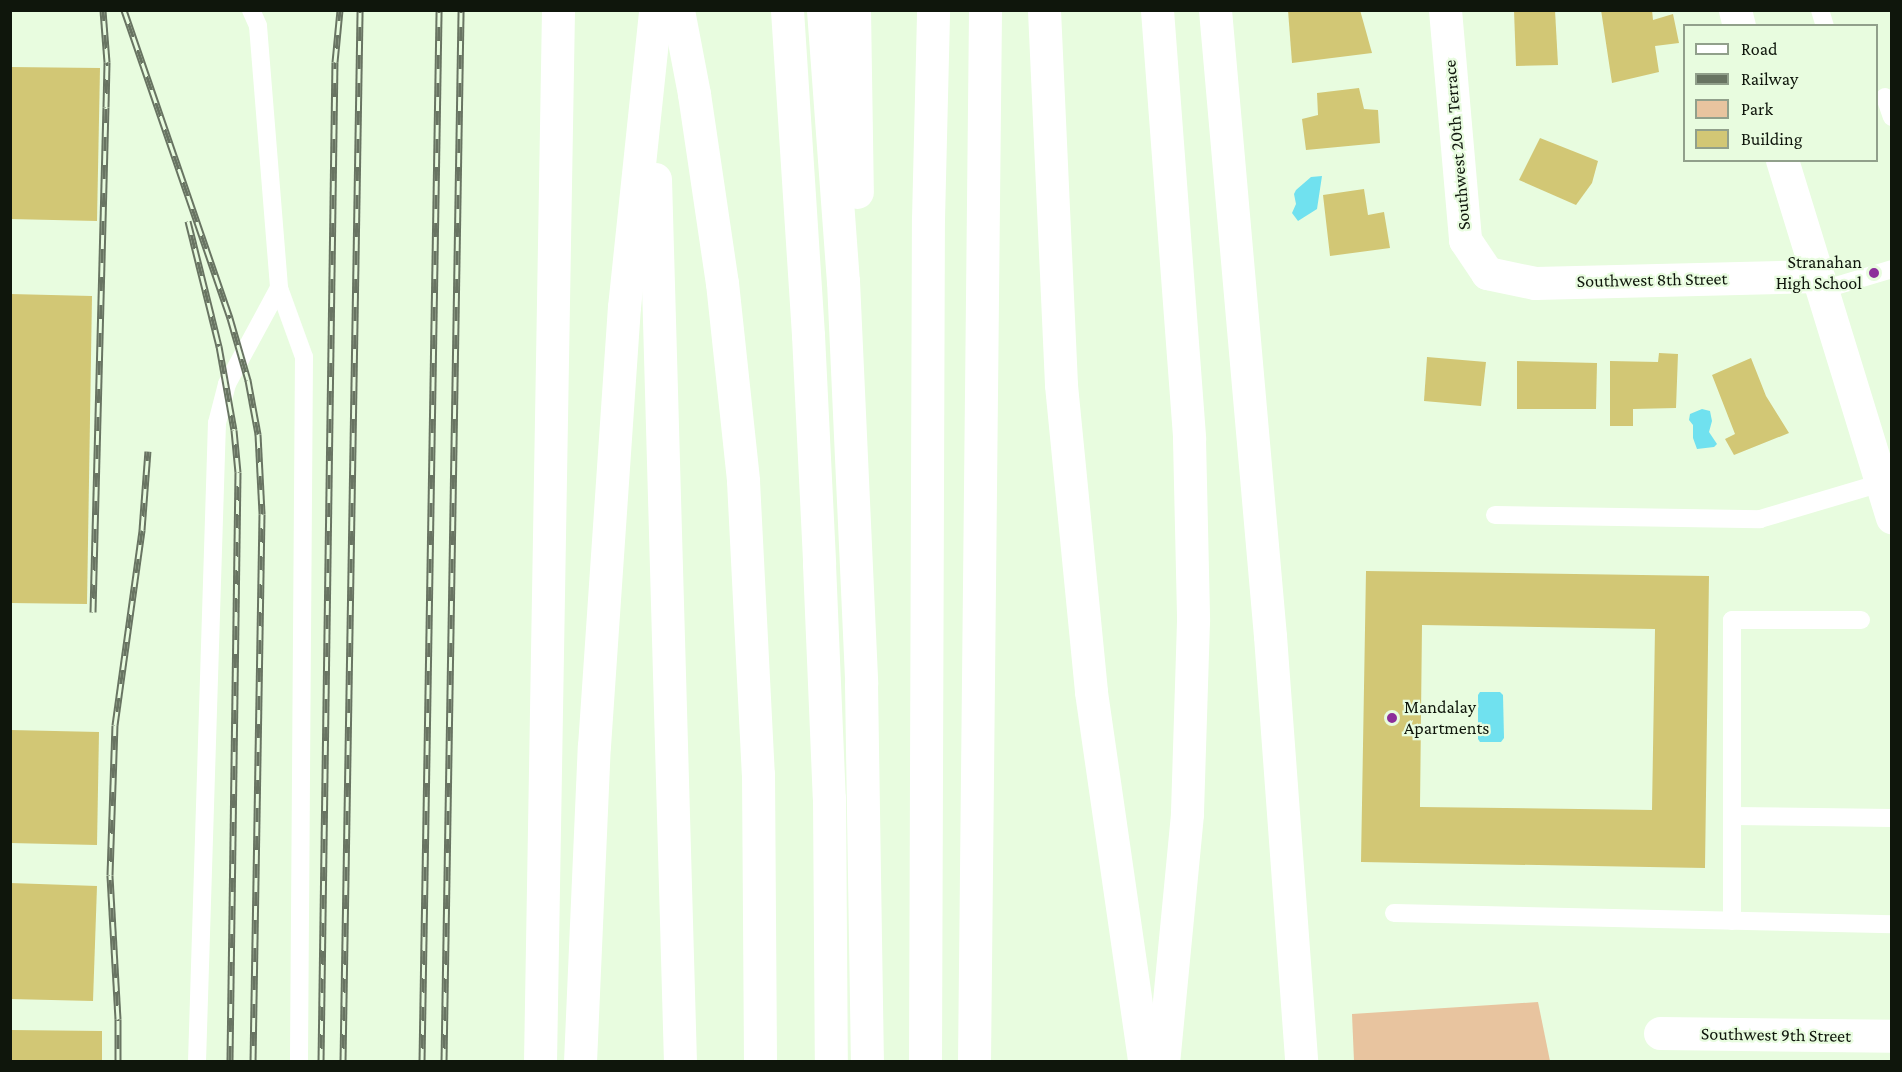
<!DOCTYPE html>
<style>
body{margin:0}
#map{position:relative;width:1902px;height:1072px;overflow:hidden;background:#e8fcdf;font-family:"Crimson Pro",serif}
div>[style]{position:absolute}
.green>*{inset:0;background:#e8c49f}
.water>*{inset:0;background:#70e1ef}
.building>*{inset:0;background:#d2c775}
.lane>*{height:18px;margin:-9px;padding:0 9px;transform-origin:9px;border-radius:9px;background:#fff}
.street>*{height:33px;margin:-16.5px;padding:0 16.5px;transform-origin:16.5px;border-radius:16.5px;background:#fff}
.highway>*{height:33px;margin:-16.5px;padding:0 16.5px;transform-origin:16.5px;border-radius:16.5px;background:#fff}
.rail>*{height:7px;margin-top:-3.5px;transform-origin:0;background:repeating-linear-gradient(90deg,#e8fcdf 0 14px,#687462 0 28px);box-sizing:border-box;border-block:2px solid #687462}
.dots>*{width:16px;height:16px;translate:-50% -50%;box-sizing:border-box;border:3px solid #e8fcdf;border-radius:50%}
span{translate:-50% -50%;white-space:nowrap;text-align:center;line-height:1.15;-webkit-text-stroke:4.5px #e8fcdf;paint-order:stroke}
.street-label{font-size:18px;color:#0f160c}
.poi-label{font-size:18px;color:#0f160c}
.right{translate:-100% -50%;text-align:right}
.left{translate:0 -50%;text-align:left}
.frame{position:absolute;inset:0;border:12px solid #0f160c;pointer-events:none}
.legend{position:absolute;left:1683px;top:24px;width:195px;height:138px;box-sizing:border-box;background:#e8fcdf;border:2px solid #91a08b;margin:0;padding:8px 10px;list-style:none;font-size:18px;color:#0f160c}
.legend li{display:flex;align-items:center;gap:12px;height:30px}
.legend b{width:30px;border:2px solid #91a08b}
</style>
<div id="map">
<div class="green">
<i style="clip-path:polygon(1538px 1002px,1550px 1061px,1354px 1061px,1352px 1014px)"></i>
</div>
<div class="water">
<i style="clip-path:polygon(1322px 176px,1317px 209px,1298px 221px,1292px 213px,1296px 204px,1294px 194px,1296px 190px,1311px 177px)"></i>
<i style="clip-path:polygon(1702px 409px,1710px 411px,1712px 421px,1709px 432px,1717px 444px,1714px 447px,1697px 449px,1693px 438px,1693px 425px,1689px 420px,1690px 414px)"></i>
<i style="clip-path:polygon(1480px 692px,1500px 692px,1503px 695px,1504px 738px,1501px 742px,1480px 742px,1478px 739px,1478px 695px)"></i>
</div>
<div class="building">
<i style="clip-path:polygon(1288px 10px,1360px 10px,1372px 53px,1292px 63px)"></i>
<i style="clip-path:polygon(1514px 10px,1555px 10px,1558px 65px,1516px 66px)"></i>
<i style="clip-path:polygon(1601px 10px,1652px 10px,1653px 20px,1673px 14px,1679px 43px,1655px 46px,1659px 72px,1612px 83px)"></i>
<i style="clip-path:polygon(10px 67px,100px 68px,97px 221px,10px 219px)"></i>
<i style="clip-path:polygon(1359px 88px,1364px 109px,1378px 110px,1380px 143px,1306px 150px,1302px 119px,1318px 115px,1317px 93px)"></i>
<i style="clip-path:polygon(1540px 138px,1598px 161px,1592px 183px,1576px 205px,1519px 180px)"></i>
<i style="clip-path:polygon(1364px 189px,1368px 215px,1384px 212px,1390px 248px,1330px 256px,1323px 195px)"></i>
<i style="clip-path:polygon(10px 294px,92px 296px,87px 604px,10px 603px)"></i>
<i style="clip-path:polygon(1659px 353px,1678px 354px,1676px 408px,1633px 409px,1633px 426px,1610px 426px,1610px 361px,1658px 362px)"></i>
<i style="clip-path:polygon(1427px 357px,1486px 362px,1481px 406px,1424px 401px)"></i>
<i style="clip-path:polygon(1751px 358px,1766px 396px,1789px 433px,1734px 455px,1725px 439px,1735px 434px,1712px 375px)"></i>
<i style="clip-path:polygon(1517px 361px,1597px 363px,1596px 409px,1517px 409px)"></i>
<i style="clip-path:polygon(evenodd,1366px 571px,1709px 576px,1705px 868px,1361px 862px,1366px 571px,1422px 625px,1655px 629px,1652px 810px,1420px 807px,1422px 625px)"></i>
<i style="clip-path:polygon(10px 730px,99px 732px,97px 845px,10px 843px)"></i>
<i style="clip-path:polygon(10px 883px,97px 886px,93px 1001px,10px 999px)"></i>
<i style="clip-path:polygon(10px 1030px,102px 1031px,102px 1062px,10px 1062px)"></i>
</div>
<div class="lane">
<i style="left:251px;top:10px;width:17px;rotate:66deg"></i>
<i style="left:258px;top:26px;width:263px;rotate:85.4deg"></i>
<i style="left:279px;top:288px;width:73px;rotate:70.1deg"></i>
<i style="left:304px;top:357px;width:705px;rotate:90.41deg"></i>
<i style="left:1820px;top:10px;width:17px;rotate:73deg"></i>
<i style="left:1885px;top:97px;width:21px;rotate:71deg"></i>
<i style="left:1822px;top:290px;width:73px;rotate:-16.7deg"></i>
<i style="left:1495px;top:515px;width:265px;rotate:0.9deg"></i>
<i style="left:1760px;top:519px;width:126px;rotate:-16.6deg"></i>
<i style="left:1732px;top:816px;width:160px;rotate:0.7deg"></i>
<i style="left:1394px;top:913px;width:498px;rotate:1.3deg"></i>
<i style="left:1732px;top:921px;width:301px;rotate:-90deg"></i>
<i style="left:1732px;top:620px;width:129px"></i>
<i style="left:197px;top:1062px;width:639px;rotate:-88.21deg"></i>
<i style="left:217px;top:423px;width:40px;rotate:-75.6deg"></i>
<i style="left:227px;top:384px;width:109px;rotate:-61.6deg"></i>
</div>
<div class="street">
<i style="left:1445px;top:10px;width:231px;rotate:85deg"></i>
<i style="left:1465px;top:240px;width:40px;rotate:56deg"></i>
<i style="left:1487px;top:273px;width:49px;rotate:11.8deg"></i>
<i style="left:1535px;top:283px;width:283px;rotate:-1.4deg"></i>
<i style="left:1735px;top:10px;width:16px;rotate:76deg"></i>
<i style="left:1782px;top:160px;width:374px;rotate:72.9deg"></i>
<i style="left:1660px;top:1033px;width:232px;rotate:0.7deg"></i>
</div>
<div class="highway">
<i style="left:678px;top:10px;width:86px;rotate:79.2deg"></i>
<i style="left:694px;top:94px;width:191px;rotate:81.6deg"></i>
<i style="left:722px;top:283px;width:199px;rotate:83.9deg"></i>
<i style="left:743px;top:481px;width:293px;rotate:87.1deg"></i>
<i style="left:758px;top:774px;width:288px;rotate:89.6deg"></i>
<i style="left:787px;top:10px;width:326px;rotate:86.3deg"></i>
<i style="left:808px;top:335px;width:229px;rotate:87.2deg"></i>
<i style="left:819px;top:564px;width:234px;rotate:87.6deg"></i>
<i style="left:829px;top:798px;width:264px;rotate:89.6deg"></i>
<i style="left:823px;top:10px;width:272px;rotate:85.8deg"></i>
<i style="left:843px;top:281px;width:403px;rotate:87.4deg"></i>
<i style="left:861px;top:684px;width:378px;rotate:89.1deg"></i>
<i style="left:854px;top:10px;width:182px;rotate:89.1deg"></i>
<i style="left:1044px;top:10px;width:375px;rotate:87.4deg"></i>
<i style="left:1061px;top:385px;width:308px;rotate:84.4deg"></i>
<i style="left:1091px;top:692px;width:374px;rotate:81.8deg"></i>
<i style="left:1157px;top:10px;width:430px;rotate:85.7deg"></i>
<i style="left:1189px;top:439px;width:182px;rotate:88.7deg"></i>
<i style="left:1193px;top:621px;width:193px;rotate:91.8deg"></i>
<i style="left:1187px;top:814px;width:249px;rotate:95.5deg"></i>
<i style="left:1215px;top:10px;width:628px;rotate:84.98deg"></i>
<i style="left:1270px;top:636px;width:427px;rotate:85.8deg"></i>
<i style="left:655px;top:179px;width:883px;rotate:88.38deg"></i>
<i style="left:540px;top:1062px;width:1052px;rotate:-89.02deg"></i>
<i style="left:580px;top:1062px;width:316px;rotate:-87.5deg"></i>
<i style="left:594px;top:746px;width:440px;rotate:-86.1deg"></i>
<i style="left:624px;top:307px;width:299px;rotate:-84deg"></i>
<i style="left:925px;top:1062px;width:843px;rotate:-89.8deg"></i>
<i style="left:928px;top:219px;width:209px;rotate:-88.6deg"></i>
<i style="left:974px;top:1062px;width:1052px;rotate:-89.4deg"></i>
</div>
<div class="rail">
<i style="left:124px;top:10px;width:326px;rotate:71deg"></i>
<i style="left:230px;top:318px;width:65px;rotate:73.8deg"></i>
<i style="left:248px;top:380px;width:55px;rotate:79.5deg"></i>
<i style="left:258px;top:434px;width:80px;rotate:87.1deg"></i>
<i style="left:262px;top:514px;width:548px;rotate:90.94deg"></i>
<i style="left:188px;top:221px;width:129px;rotate:76.1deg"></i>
<i style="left:219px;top:346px;width:85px;rotate:79.9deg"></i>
<i style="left:234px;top:430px;width:42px;rotate:84.6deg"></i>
<i style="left:238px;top:472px;width:590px;rotate:90.78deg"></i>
<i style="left:93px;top:612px;width:505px;rotate:-88.53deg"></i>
<i style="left:106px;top:107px;width:45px;rotate:-88.7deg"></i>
<i style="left:107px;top:62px;width:52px;rotate:-94.4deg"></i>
<i style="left:118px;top:1062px;width:43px;rotate:-90deg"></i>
<i style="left:118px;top:1019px;width:144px;rotate:-93.2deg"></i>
<i style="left:110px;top:875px;width:150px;rotate:-88.1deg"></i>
<i style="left:115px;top:725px;width:197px;rotate:-82.1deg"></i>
<i style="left:142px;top:530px;width:79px;rotate:-85.7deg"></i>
<i style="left:321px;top:1062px;width:1000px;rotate:-89.2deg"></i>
<i style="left:335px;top:62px;width:52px;rotate:-84.5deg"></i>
<i style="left:343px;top:1062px;width:1052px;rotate:-89.07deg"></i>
<i style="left:422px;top:1062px;width:1052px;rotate:-89.07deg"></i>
<i style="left:444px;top:1062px;width:1052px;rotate:-89.07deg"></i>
</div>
<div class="dots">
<i style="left:1874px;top:273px;background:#8c2f9a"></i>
<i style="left:1392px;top:718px;background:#8c2f9a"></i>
</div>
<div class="street-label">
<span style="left:1457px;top:145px;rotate:-95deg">Southwest 20th Terrace</span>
<span style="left:1652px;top:280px;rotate:-1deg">Southwest 8th Street</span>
<span style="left:1776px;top:1035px;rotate:1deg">Southwest 9th Street</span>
</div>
<div class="poi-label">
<span class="right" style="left:1862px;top:273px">Stranahan<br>High School</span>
<span class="left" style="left:1404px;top:718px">Mandalay<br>Apartments</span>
</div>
<div class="frame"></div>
<ul class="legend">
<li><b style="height:8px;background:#fff"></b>Road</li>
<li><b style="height:8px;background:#687462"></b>Railway</li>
<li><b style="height:16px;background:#e8c49f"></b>Park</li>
<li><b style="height:16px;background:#d2c775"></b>Building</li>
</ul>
</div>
